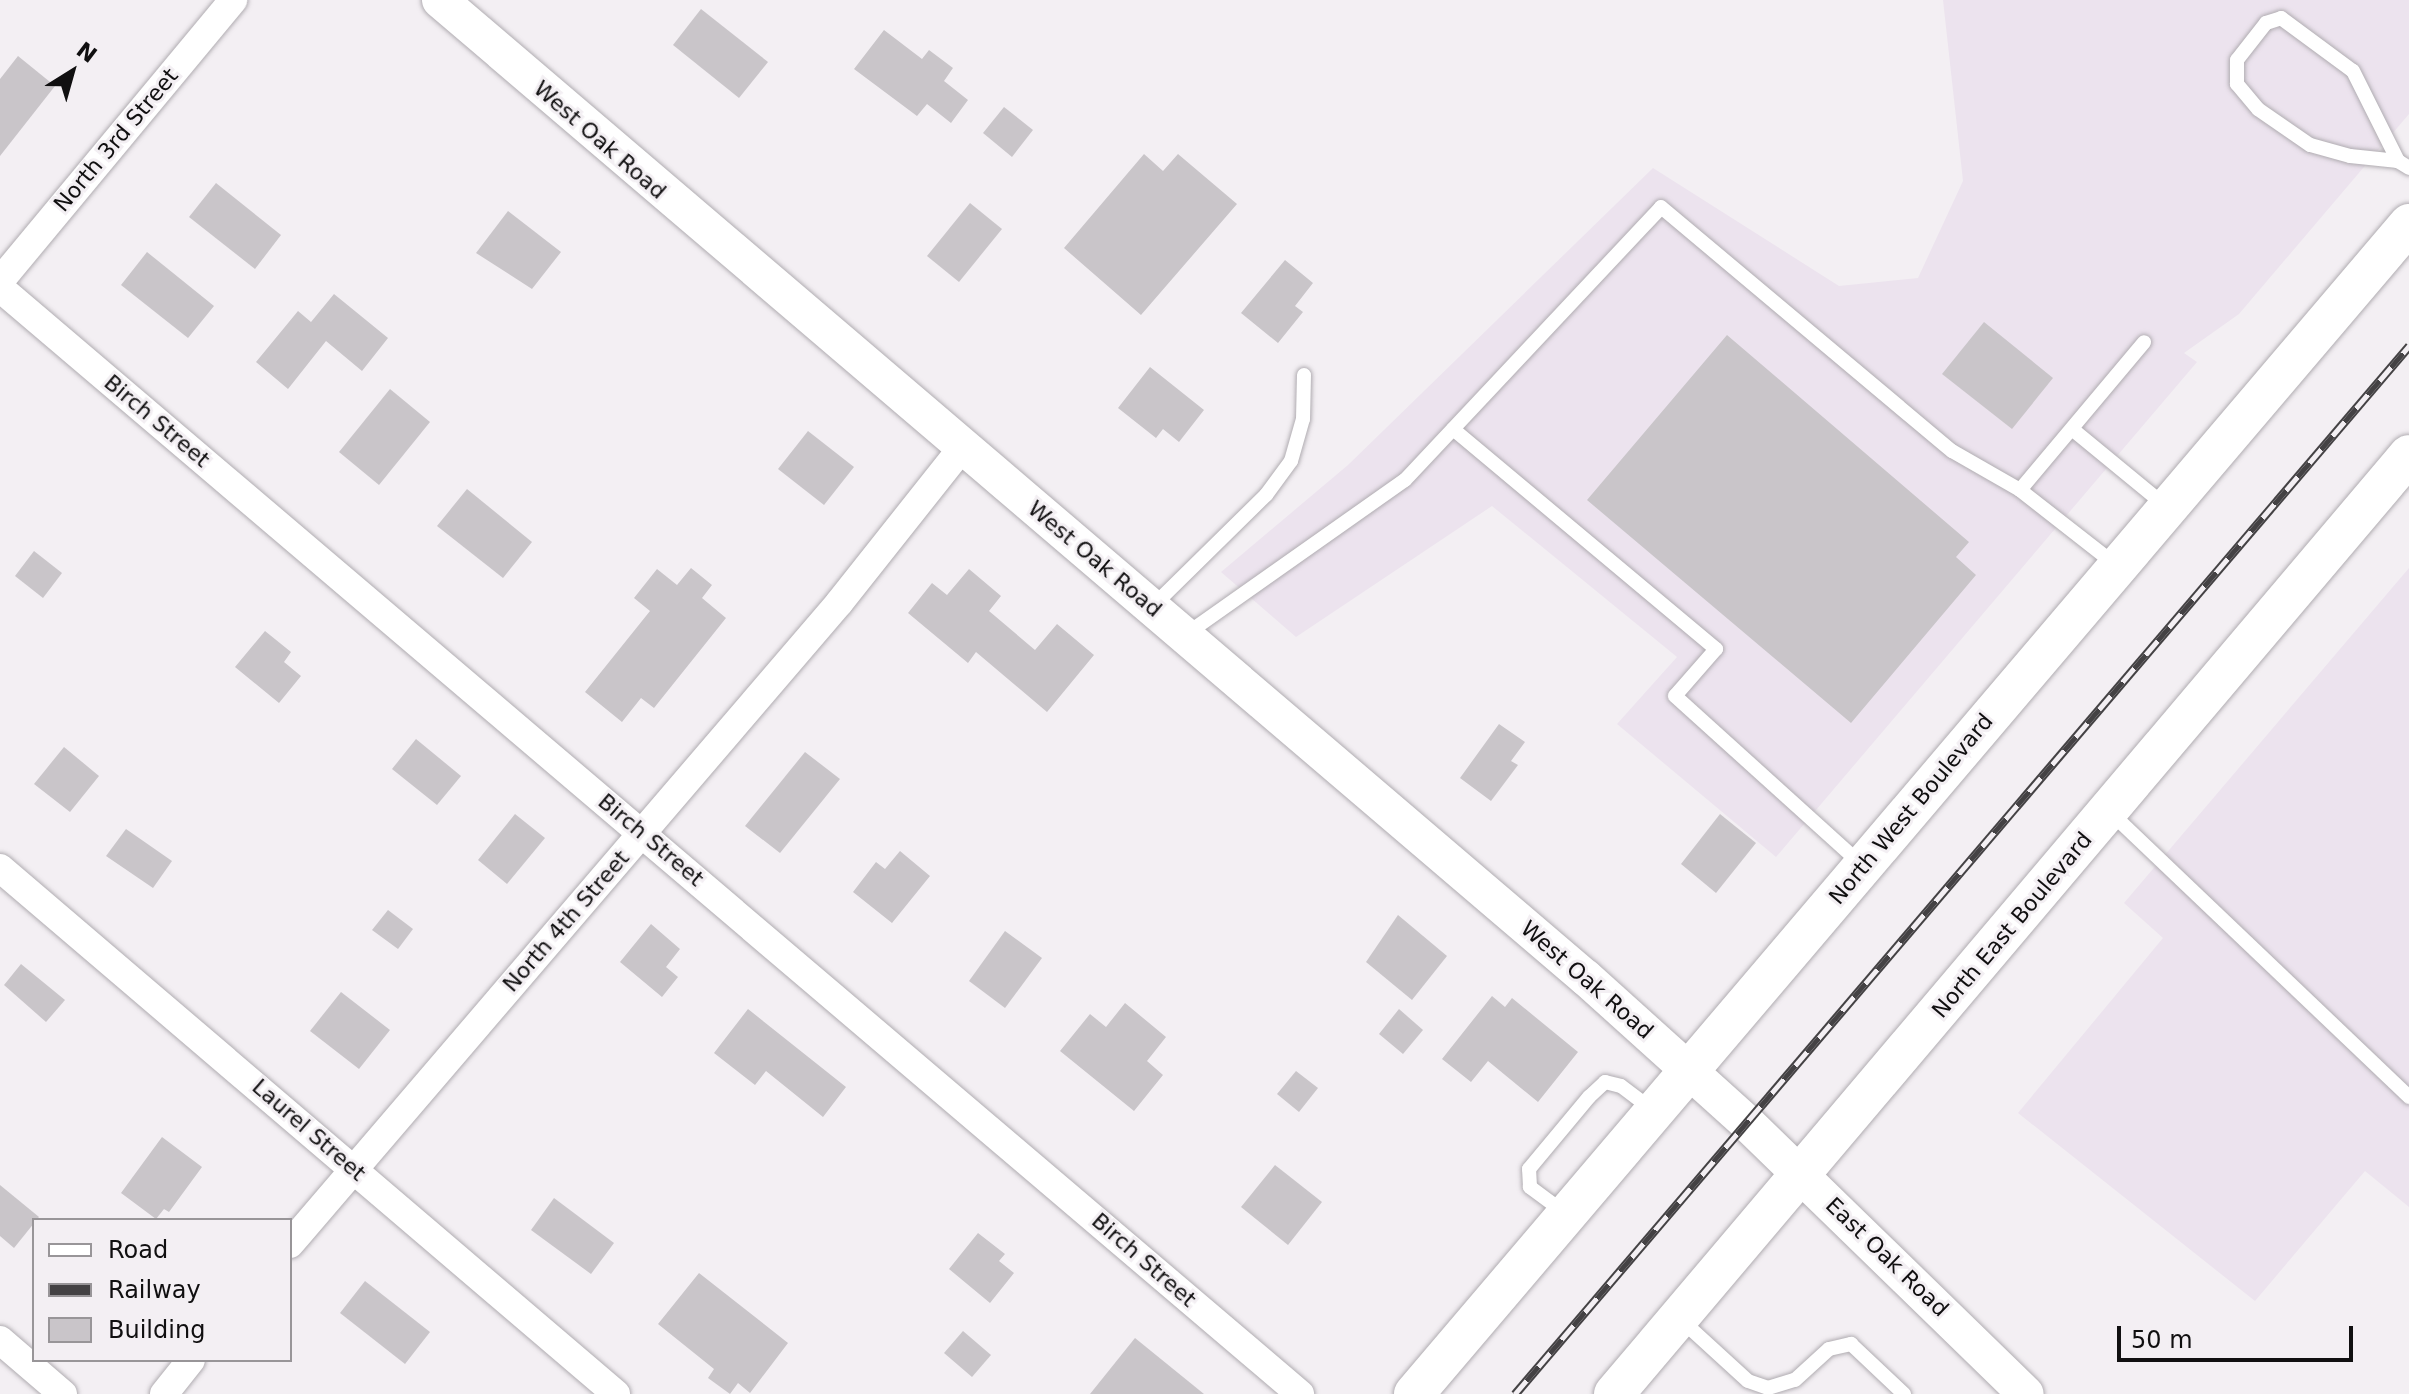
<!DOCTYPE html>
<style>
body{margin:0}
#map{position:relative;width:2409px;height:1394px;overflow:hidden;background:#f3eff3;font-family:"DejaVu Sans",sans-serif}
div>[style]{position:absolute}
.built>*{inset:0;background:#ece3ee}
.building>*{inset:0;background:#c9c5c9}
.roads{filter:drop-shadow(0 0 2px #b0acb1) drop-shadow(0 0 2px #b0acb1)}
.service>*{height:14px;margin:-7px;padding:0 7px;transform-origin:7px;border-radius:7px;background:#fff}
.minor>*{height:28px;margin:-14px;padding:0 14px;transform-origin:14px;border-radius:14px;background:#fff}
.tertiary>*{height:36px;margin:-18px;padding:0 18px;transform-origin:18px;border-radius:18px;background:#fff}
.secondary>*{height:40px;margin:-20px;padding:0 20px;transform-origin:20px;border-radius:20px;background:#fff}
.rail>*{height:9px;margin-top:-4.5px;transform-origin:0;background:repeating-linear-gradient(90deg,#f3eff3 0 18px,#444244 0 36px);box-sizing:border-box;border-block:2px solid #444244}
span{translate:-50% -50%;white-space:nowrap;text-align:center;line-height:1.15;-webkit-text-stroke:6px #f3eff3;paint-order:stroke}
.street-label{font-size:22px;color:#100f10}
.legend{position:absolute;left:32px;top:1218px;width:260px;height:144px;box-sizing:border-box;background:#f3eff3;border:2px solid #989598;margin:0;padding:10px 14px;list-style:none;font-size:24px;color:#100f10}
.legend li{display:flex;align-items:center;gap:16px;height:40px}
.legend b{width:40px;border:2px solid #989598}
.north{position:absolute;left:32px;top:32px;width:80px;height:80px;-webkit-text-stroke:6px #f3eff3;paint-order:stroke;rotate:37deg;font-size:22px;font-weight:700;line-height:32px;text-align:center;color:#100f10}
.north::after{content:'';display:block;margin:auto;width:28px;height:36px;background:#100f10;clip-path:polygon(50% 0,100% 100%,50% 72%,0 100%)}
.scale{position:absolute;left:2117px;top:1326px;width:236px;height:36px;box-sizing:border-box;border:4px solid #100f10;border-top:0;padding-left:10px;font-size:24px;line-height:28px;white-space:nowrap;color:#100f10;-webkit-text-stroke:6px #f3eff3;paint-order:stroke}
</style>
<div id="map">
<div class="built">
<i style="clip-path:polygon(1943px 0,2409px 0,2409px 114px,2239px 314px,2184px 353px,2197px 362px,1776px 857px,1617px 724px,1677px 657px,1492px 506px,1296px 637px,1221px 572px,1348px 465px,1653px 168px,1839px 286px,1918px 278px,1963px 181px)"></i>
<i style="clip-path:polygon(2409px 568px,2409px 1207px,2365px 1171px,2255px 1301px,2018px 1113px,2163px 938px,2124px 903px)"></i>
</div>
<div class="building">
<i style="clip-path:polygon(701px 9px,768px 62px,739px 98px,673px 45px)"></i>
<i style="clip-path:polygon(884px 30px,922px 59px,929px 50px,953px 68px,944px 81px,968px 100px,951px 123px,927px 104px,917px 116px,854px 69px)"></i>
<i style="clip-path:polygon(18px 56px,55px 86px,0 156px,0 79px)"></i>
<i style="clip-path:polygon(1004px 107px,1033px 130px,1012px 157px,983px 133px)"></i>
<i style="clip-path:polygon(1144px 154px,1163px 171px,1178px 154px,1237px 204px,1141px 315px,1064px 248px)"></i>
<i style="clip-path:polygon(216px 183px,281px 235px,255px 269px,189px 217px)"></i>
<i style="clip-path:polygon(970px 203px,1002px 229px,959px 282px,927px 256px)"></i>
<i style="clip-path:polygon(508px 211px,561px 252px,532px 289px,476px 253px)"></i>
<i style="clip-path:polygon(147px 252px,214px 306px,188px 338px,121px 285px)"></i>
<i style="clip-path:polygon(1285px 260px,1313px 283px,1295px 306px,1303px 312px,1278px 343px,1241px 313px)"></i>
<i style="clip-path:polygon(334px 294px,388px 338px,362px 371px,326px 341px,288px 389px,256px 362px,298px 311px,311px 322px)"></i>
<i style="clip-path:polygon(1984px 322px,2053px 378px,2012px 429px,1942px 374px)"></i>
<i style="clip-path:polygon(1727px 335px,1969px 542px,1956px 557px,1976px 575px,1851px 723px,1587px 500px)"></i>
<i style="clip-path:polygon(1150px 367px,1204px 410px,1179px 442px,1163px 429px,1156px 438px,1118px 408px)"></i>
<i style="clip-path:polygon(390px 389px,430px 422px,379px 485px,339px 452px)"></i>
<i style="clip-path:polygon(808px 431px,854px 467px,824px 505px,778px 469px)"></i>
<i style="clip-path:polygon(467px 489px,532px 542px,503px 578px,437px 526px)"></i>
<i style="clip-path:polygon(34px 551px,62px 573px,43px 598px,15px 576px)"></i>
<i style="clip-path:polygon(691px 568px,712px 585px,702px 598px,726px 618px,654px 708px,641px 698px,622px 722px,585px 692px,650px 611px,634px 598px,657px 569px,677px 585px)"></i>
<i style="clip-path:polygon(969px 569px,1001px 596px,989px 611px,1035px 650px,1057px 624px,1094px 655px,1047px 712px,976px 652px,968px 663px,908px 613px,932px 583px,947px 595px)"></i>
<i style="clip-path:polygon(265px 631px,291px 652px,284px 662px,301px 676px,279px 703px,235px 667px)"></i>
<i style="clip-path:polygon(1499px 724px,1525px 742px,1511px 761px,1518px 765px,1491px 801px,1460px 778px)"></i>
<i style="clip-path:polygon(416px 739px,461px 776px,437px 805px,392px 769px)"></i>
<i style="clip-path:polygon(64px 747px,99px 776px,70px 812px,34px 784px)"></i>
<i style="clip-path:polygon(805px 752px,840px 779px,780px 853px,745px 826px)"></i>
<i style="clip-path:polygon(515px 814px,545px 838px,507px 884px,478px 860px)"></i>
<i style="clip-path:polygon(1720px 814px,1756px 843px,1716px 893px,1681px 864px)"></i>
<i style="clip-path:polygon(126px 829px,172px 861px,153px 888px,106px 856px)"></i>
<i style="clip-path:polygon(900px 851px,930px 876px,892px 923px,853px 892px,876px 862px,885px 869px)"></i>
<i style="clip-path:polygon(388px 910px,413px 929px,398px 949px,372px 930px)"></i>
<i style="clip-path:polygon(1398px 915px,1447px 956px,1412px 1000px,1366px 962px)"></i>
<i style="clip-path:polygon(651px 924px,680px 949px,666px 967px,678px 977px,662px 997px,620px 962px)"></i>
<i style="clip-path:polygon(1005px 931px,1042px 958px,1005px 1008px,969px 981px)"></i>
<i style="clip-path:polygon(21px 964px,65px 1000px,46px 1022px,4px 985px)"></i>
<i style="clip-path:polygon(341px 992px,390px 1030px,359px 1069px,310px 1031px)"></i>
<i style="clip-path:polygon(1492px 996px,1505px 1007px,1512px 998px,1578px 1052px,1538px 1102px,1488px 1061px,1471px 1082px,1442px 1059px)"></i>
<i style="clip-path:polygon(1125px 1003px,1166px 1037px,1147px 1061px,1163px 1075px,1134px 1111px,1060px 1051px,1090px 1014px,1106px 1027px)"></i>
<i style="clip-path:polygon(748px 1009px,846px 1087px,823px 1117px,766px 1071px,755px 1085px,714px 1053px)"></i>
<i style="clip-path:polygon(1399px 1009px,1423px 1030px,1403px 1054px,1379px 1034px)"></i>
<i style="clip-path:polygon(1296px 1071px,1318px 1088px,1299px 1112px,1277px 1094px)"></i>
<i style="clip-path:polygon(162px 1137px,202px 1167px,169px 1212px,164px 1209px,156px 1219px,121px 1193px)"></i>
<i style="clip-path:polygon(1275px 1165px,1322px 1202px,1288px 1245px,1241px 1207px)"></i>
<i style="clip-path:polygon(0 1185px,39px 1217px,14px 1248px,0 1236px)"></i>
<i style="clip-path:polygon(554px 1198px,614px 1243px,591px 1274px,531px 1230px)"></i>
<i style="clip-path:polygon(978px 1233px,1005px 1254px,999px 1261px,1014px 1273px,990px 1303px,949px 1269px)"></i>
<i style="clip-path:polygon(699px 1273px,788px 1343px,750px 1393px,738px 1383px,730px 1394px,708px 1378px,714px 1369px,658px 1324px)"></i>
<i style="clip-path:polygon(365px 1281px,430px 1332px,405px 1364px,340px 1313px)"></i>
<i style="clip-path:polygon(963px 1331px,991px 1355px,972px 1377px,944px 1353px)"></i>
<i style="clip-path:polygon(1135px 1338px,1204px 1394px,1090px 1394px)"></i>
</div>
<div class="roads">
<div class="service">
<i style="left:2398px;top:161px;width:48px;rotate:-174.1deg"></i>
<i style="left:2350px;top:156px;width:41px;rotate:-164.6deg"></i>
<i style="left:2310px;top:145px;width:63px;rotate:-145.3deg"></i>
<i style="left:2258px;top:109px;width:33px;rotate:-130deg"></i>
<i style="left:2237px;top:84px;width:24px;rotate:-90deg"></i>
<i style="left:2237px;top:60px;width:47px;rotate:-51.9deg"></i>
<i style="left:2266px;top:23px;width:16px;rotate:-18deg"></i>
<i style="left:2281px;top:18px;width:89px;rotate:36.4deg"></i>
<i style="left:2353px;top:71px;width:101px;rotate:63.4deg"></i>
<i style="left:2398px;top:161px;width:13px;rotate:32deg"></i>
<i style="left:1453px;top:429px;width:343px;rotate:39.9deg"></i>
<i style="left:1716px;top:649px;width:62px;rotate:131.1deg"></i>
<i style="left:1675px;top:696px;width:252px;rotate:42.1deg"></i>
<i style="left:2072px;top:429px;width:123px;rotate:39.4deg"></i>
<i style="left:2020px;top:490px;width:193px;rotate:-50deg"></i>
<i style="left:1152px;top:607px;width:160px;rotate:-44.5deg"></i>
<i style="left:1266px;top:495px;width:42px;rotate:-53.7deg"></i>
<i style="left:1291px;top:461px;width:44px;rotate:-74.1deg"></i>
<i style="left:1303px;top:419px;width:44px;rotate:-88.7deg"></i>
<i style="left:1185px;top:635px;width:269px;rotate:-35.2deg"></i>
<i style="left:1405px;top:480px;width:374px;rotate:-46.8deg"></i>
<i style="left:1661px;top:207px;width:380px;rotate:40deg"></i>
<i style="left:1952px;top:451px;width:78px;rotate:29.8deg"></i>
<i style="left:2020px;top:490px;width:122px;rotate:38deg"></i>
<i style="left:2111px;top:813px;width:412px;rotate:43.6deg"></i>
<i style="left:1565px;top:1213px;width:44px;rotate:-143.4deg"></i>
<i style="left:1530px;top:1187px;width:18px;rotate:-93deg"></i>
<i style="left:1529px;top:1169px;width:94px;rotate:-50.2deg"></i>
<i style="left:1589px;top:1097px;width:22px;rotate:-43deg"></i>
<i style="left:1605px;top:1082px;width:16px;rotate:14deg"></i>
<i style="left:1621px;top:1086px;width:41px;rotate:37.1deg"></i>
<i style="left:1679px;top:1318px;width:93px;rotate:42.4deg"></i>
<i style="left:1748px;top:1381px;width:21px;rotate:19deg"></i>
<i style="left:1768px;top:1388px;width:28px;rotate:-17deg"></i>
<i style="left:1795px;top:1380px;width:46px;rotate:-42.4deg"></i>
<i style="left:1829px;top:1349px;width:23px;rotate:-13deg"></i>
<i style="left:1851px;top:1344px;width:73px;rotate:43.3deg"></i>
</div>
<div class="minor">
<i style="left:0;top:281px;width:365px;rotate:-50.3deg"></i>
<i style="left:0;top:288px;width:1707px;rotate:40.39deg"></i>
<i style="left:0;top:868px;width:810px;rotate:40.49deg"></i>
<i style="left:290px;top:1244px;width:844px;rotate:-49.42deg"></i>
<i style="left:839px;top:603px;width:198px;rotate:-51.6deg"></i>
<i style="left:0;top:1340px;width:83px;rotate:40.6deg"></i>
<i style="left:164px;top:1394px;width:43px;rotate:-51.5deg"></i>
</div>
<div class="tertiary">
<i style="left:440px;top:0;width:1507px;rotate:40.48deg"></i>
<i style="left:1586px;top:978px;width:215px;rotate:42deg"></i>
<i style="left:1746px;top:1122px;width:390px;rotate:44.2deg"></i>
</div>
<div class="secondary">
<i style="left:1414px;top:1394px;width:1536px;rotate:-49.62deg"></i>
<i style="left:1614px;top:1394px;width:1230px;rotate:-49.75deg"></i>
</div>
</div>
<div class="rail">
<i style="left:1515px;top:1394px;width:1378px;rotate:-49.53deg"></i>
</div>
<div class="street-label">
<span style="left:116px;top:140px;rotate:-50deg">North 3rd Street</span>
<span style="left:600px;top:140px;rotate:41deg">West Oak Road</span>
<span style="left:157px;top:421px;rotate:40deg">Birch Street</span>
<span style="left:1095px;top:559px;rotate:40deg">West Oak Road</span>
<span style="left:1911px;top:809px;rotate:-50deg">North West Boulevard</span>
<span style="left:651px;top:840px;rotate:40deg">Birch Street</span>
<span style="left:566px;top:921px;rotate:-49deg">North 4th Street</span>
<span style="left:2012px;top:925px;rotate:-50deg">North East Boulevard</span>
<span style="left:1587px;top:980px;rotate:41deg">West Oak Road</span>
<span style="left:309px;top:1130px;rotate:41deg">Laurel Street</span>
<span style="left:1887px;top:1257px;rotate:44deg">East Oak Road</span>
<span style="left:1144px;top:1260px;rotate:41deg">Birch Street</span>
</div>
<ul class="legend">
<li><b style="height:10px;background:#fff"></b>Road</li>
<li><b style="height:10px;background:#444244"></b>Railway</li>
<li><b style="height:22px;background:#c9c5c9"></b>Building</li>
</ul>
<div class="north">N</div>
<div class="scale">50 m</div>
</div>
